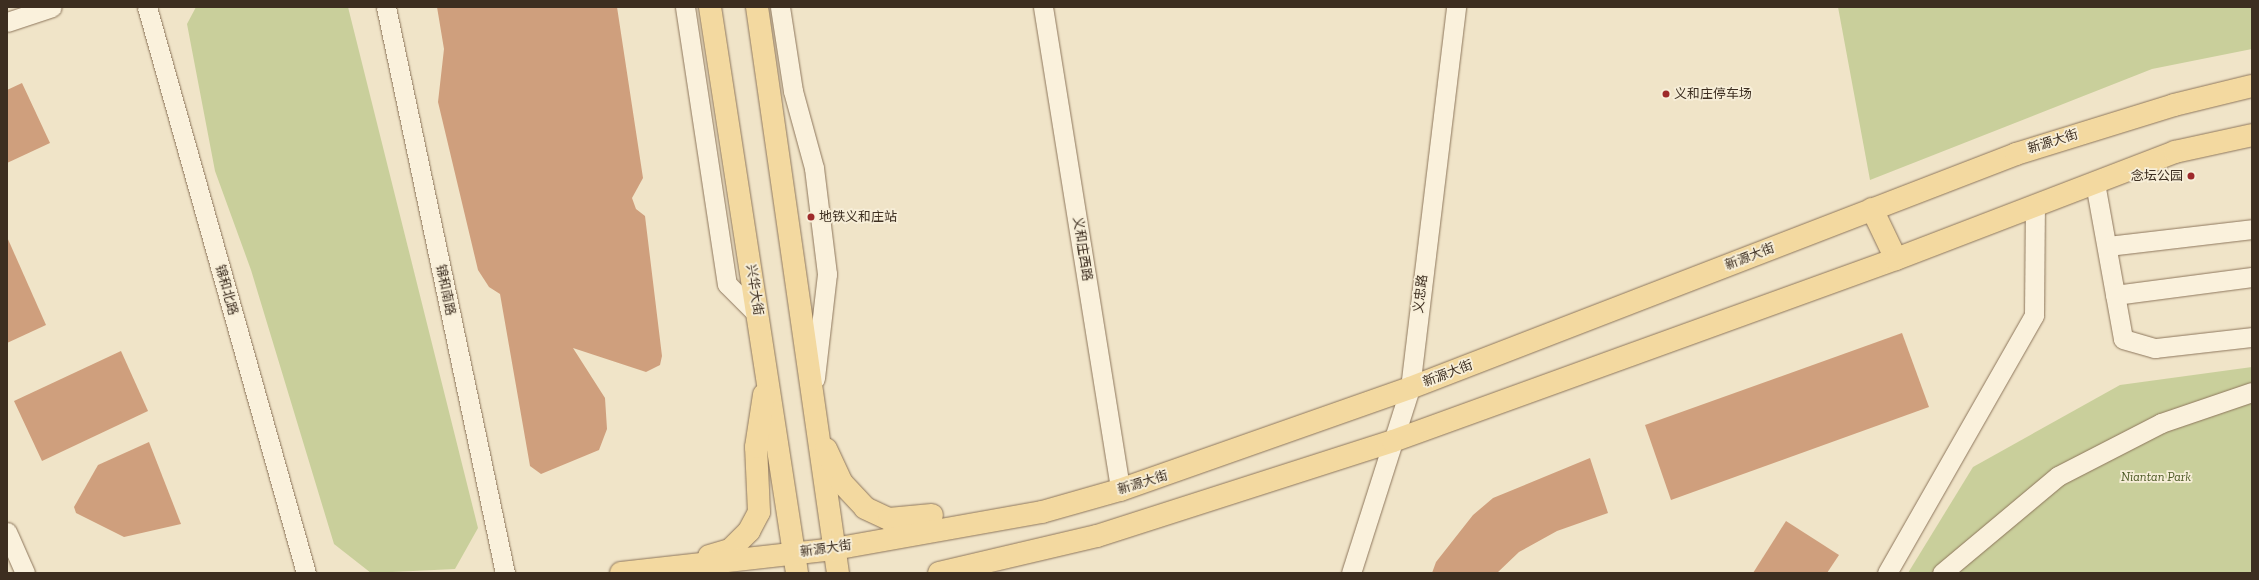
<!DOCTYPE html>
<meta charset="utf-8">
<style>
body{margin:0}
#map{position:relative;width:2259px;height:580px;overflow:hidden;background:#f0e4c8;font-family:"Zilla Slab","Noto Sans SC",serif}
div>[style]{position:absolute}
.green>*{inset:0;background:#c9cf9b}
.building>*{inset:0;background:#cf9f7d}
.roads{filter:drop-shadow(0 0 1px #8d765c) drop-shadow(0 0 1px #8d765c)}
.minor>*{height:19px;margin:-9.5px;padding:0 9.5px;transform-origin:9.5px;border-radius:9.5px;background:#faf1dc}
.major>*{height:22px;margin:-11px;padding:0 11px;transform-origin:11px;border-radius:11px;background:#f3d9a0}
.dots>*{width:11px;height:11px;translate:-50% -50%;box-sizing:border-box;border:2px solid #f7eed8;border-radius:50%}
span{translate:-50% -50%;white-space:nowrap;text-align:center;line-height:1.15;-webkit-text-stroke:3.5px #f7eed8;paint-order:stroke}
.poi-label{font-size:13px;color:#3d2e20}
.left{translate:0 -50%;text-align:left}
.right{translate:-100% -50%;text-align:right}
.street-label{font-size:13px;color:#3d2e20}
.park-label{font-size:13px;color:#4d5a26;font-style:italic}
.frame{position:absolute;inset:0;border:8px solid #3d2e20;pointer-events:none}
</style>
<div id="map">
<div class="green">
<i style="clip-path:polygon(196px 7px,348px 7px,478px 528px,455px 569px,371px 573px,334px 544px,251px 270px,215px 171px,187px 24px)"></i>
<i style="clip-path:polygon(1838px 7px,2252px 7px,2252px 49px,2152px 69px,1870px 180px)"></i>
<i style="clip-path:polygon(2252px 367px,2252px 573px,1908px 573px,1973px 467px,2120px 385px)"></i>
</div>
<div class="building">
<i style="clip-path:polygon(437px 7px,617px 7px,643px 178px,632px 198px,636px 209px,645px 216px,662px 356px,660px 365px,646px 372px,573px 348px,605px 398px,607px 429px,599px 450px,541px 474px,530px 466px,500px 294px,489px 287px,478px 270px,438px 102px,444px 49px)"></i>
<i style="clip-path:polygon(22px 83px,50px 143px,7px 163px,7px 90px)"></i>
<i style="clip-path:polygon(7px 237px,46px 325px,7px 343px)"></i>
<i style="clip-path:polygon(1902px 333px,1929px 407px,1671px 500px,1645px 425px)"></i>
<i style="clip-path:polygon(121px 351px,148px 411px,42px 461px,14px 401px)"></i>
<i style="clip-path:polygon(149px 442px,181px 524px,124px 537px,76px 513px,74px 507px,98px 465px)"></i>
<i style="clip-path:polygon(1590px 458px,1608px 513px,1557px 531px,1519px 552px,1497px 573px,1432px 573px,1436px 562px,1473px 515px,1493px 498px)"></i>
<i style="clip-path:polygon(1786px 521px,1839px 555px,1827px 573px,1753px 573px)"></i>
</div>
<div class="roads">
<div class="minor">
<i style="left:147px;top:7px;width:588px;rotate:74.31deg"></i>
<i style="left:386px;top:7px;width:578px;rotate:78.13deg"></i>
<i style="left:685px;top:7px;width:280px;rotate:81.4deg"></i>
<i style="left:727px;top:284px;width:42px;rotate:45deg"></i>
<i style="left:780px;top:7px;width:85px;rotate:81.2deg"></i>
<i style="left:793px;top:91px;width:80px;rotate:74.7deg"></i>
<i style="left:814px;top:168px;width:107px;rotate:83deg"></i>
<i style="left:827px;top:274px;width:105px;rotate:96.6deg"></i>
<i style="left:1043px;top:7px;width:489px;rotate:80.9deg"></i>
<i style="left:7px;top:22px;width:47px;rotate:-18.4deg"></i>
<i style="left:2095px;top:183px;width:158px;rotate:79.8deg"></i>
<i style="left:2123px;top:339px;width:33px;rotate:16deg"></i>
<i style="left:2155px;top:348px;width:98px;rotate:-6.5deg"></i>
<i style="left:2108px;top:246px;width:145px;rotate:-6.7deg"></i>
<i style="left:2115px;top:295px;width:138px;rotate:-7.5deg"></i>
<i style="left:7px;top:532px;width:45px;rotate:66.3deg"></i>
<i style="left:1351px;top:573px;width:194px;rotate:-72.3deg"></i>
<i style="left:1410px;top:388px;width:384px;rotate:-83.1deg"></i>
<i style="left:1887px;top:573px;width:297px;rotate:-60.3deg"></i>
<i style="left:2034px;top:315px;width:109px;rotate:-89.5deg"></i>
<i style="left:1942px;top:573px;width:151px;rotate:-39.9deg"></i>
<i style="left:2058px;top:476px;width:116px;rotate:-27.2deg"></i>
<i style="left:2161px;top:423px;width:96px;rotate:-18.8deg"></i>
</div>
<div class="major">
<i style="left:710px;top:7px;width:573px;rotate:81.26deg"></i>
<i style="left:757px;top:7px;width:572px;rotate:81.86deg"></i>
<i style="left:1872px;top:209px;width:55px;rotate:64.4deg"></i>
<i style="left:826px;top:449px;width:38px;rotate:65deg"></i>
<i style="left:842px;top:483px;width:34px;rotate:47deg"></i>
<i style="left:865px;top:508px;width:26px;rotate:25deg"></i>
<i style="left:889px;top:519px;width:43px;rotate:-5.3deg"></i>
<i style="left:709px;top:556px;width:22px;rotate:-16deg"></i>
<i style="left:730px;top:550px;width:27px;rotate:-45deg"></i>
<i style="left:749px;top:531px;width:21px;rotate:-62deg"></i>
<i style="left:759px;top:512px;width:65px;rotate:-92.6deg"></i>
<i style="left:756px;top:447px;width:53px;rotate:-81.3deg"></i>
<i style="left:621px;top:573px;width:214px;rotate:-6.4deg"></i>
<i style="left:834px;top:549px;width:211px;rotate:-10.1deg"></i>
<i style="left:1042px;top:512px;width:81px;rotate:-15.8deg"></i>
<i style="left:1120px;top:490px;width:307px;rotate:-19.4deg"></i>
<i style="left:1410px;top:388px;width:650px;rotate:-21.11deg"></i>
<i style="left:2016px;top:154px;width:165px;rotate:-17.2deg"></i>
<i style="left:2174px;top:105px;width:80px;rotate:-13.7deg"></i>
<i style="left:939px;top:573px;width:162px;rotate:-13.2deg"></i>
<i style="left:1097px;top:536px;width:311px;rotate:-17.8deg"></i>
<i style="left:1393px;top:441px;width:535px;rotate:-19.89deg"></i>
<i style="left:1896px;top:259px;width:299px;rotate:-21deg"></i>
<i style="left:2175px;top:152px;width:79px;rotate:-12.4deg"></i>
</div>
</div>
<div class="dots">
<i style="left:1666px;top:94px;background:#9e2a2b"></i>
<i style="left:2191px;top:176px;background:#9e2a2b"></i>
<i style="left:811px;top:217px;background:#9e2a2b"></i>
</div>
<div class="poi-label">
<span class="left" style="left:1674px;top:94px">义和庄停车场</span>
<span class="right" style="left:2183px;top:176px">念坛公园</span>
<span class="left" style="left:819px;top:217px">地铁义和庄站</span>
</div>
<div class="street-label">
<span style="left:2053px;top:142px;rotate:-17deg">新源大街</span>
<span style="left:1082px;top:249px;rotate:81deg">义和庄西路</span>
<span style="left:1750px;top:257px;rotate:-21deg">新源大街</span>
<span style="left:226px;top:290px;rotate:74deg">锦和北路</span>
<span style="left:445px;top:290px;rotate:78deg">锦和南路</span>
<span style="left:754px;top:290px;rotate:81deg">兴华大街</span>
<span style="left:1421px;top:294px;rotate:-83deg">义忠路</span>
<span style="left:1448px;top:374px;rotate:-21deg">新源大街</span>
<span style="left:1143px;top:483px;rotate:-17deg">新源大街</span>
<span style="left:826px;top:549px;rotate:-8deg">新源大街</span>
</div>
<div class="park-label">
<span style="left:2156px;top:477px">Niantan Park</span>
</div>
<div class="frame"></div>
</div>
